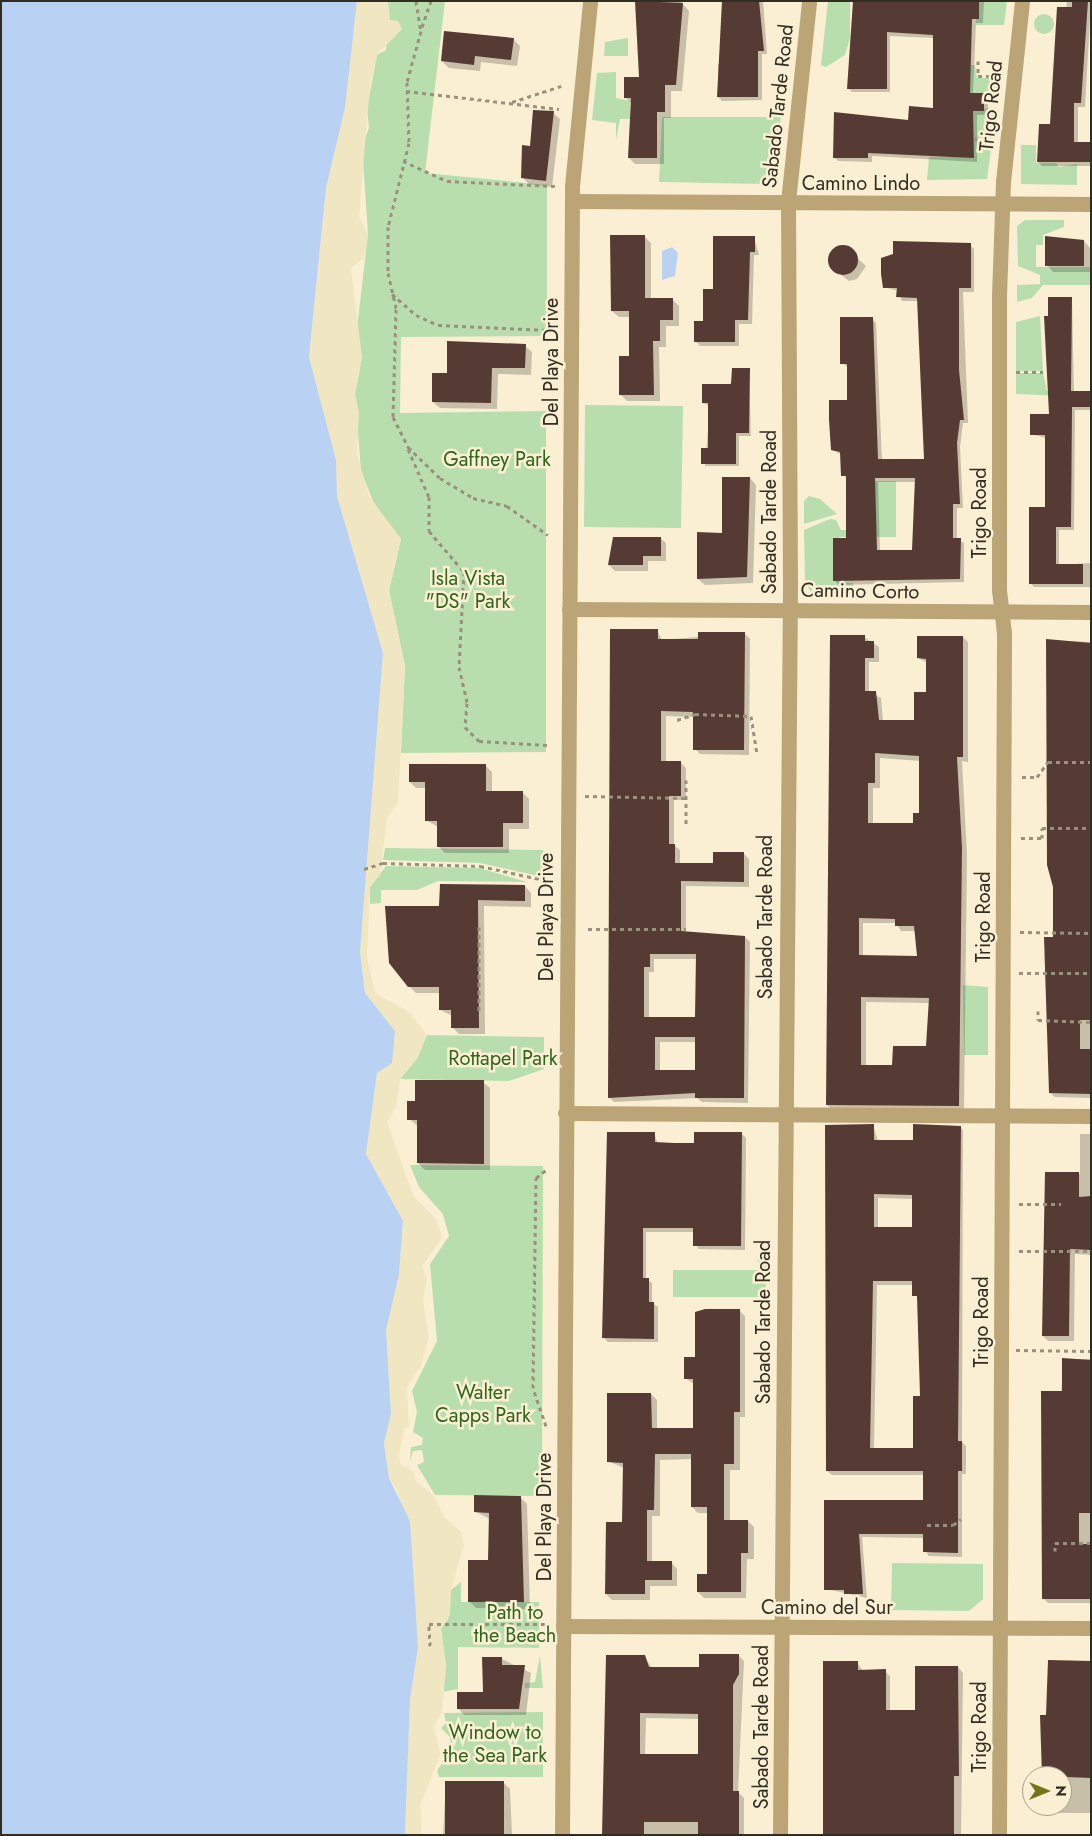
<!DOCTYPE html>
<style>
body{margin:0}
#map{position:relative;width:1092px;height:1836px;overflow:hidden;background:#faefd2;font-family:Jost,sans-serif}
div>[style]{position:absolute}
.green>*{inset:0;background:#b8dead}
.round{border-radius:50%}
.sand>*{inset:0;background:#f0e6c1}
.water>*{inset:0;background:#b9d2f4}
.shadow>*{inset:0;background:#0003}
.building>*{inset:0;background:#563b35}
.path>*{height:3px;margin-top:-1.5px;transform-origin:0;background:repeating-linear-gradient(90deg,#99917d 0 4px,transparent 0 8px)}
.minor>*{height:15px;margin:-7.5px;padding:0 7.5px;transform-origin:7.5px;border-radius:7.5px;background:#bba576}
span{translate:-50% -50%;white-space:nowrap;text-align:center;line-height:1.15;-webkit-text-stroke:5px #faefd2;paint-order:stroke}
.street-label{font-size:20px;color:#312d22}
.park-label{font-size:20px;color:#2d651a}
.frame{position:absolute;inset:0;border:2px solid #312d22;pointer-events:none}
.north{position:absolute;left:1022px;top:1766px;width:50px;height:50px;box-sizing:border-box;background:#faefd2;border:1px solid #aaa18c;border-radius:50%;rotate:90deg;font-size:14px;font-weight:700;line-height:20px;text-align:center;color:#312d22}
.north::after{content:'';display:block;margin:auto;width:18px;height:22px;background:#757419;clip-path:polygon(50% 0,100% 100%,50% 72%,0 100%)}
</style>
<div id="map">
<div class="green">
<i style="clip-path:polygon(388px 1px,445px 1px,425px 173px,547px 185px,547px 336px,401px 337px,400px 413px,546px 411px,546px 752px,401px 753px,405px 666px,389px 591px,401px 539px,375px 506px,361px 471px,355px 394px,362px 357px,356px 337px,368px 234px,362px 146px,369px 128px,367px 108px,377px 55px,386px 50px)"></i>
<i style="clip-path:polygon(828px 1px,850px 1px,850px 38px,845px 55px,826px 67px,821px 65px)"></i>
<i style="clip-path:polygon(976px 1px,1007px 1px,1004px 25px,976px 25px)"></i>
<i class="round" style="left:1034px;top:14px;width:20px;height:20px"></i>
<i style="clip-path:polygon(628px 38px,628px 56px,604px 56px,605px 42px)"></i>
<i style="clip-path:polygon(968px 65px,975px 65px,977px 78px,997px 78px,995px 93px,968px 93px)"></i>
<i style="clip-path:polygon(616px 72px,616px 98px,630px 101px,630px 119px,620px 119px,616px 140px,616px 123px,592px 120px,597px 73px)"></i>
<i style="clip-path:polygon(996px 108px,992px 138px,971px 138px,971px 109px)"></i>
<i style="clip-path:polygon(662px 117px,781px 117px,774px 179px,768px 184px,659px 182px)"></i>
<i style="clip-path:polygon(972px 140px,992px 141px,987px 179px,927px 180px,929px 157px,971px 156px)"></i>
<i style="clip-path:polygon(1021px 145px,1036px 145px,1036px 163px,1057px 163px,1058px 167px,1077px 164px,1077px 185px,1021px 184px)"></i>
<i style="clip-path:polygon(1025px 220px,1064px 220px,1064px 227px,1043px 235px,1043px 245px,1036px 245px,1036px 267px,1091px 267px,1091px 285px,1043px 285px,1032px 298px,1017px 302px,1017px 285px,1040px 284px,1040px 275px,1018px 266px,1017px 226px)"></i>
<i style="clip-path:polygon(1040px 316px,1043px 371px,1016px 371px,1016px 322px)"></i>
<i style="clip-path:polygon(1016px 373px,1043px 373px,1047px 391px,1061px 391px,1061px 396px,1016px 394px)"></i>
<i style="clip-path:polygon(585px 405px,683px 406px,681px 528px,584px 527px)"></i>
<i style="clip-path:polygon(874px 481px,896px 481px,896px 537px,839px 537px,839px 582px,853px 583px,853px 593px,811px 592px,805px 582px,804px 530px,830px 519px,836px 520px,841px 530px,874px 530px)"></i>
<i style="clip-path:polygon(809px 496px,820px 499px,837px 514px,804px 524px,804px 501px)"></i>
<i style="clip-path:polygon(385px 848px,543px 850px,543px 877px,480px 863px,383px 860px)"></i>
<i style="clip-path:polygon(386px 866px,479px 868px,527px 882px,438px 881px,417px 890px,381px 890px,381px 903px,370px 904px,370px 887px)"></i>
<i style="clip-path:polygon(963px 985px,988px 987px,988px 1055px,964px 1055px)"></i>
<i style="clip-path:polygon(427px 1035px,544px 1037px,544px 1069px,509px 1081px,400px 1079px,417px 1059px)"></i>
<i style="clip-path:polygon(410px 1165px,543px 1166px,542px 1496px,435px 1495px,417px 1465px,424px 1462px,422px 1450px,413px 1451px,410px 1461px,411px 1447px,422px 1445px,423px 1438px,413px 1432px,417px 1412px,412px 1391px,437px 1341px,430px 1264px,449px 1236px,443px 1214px,419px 1187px)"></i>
<i style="clip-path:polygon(758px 1254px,766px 1256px,766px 1297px,673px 1297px,673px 1270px,758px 1270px)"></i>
<i style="clip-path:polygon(892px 1563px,983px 1564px,983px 1599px,969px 1611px,891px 1610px)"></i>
<i style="clip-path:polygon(461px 1582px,461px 1602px,539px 1602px,539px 1648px,458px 1647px,458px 1689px,442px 1692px,446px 1665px,441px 1629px,448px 1619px,451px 1590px)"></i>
<i style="clip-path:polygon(540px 1656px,543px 1688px,525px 1688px,525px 1683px,535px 1682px)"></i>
<i style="clip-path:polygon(543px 1712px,543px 1777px,439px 1777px,437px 1771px,451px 1750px,450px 1737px,441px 1728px,446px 1723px,444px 1713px)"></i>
</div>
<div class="sand">
<i style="clip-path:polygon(357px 1px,388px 1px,390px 20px,398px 21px,402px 29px,377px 55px,370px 85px,359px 217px,368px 234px,364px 258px,351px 268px,362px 357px,355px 394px,359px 412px,357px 454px,369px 496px,401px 539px,389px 590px,405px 666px,398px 803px,387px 818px,380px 875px,370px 887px,367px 957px,375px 993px,409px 1012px,427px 1035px,417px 1059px,400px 1079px,396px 1107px,387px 1122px,414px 1197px,437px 1220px,442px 1238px,422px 1266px,427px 1279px,423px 1300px,429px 1338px,420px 1368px,407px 1387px,409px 1428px,405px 1428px,399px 1453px,400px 1464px,414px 1472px,416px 1481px,434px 1496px,444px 1517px,461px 1532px,464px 1545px,451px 1590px,450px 1615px,441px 1629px,446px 1669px,442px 1711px,434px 1726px,440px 1755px,420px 1806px,422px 1835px,405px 1835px,410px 1699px,418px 1648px,398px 1491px,389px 1478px,384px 1443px,391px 1414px,386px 1330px,399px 1275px,403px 1221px,366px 1154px,377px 1073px,395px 1031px,365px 993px,360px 952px,383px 653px,337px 496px,336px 460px,309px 357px,326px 188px,345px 108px)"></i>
</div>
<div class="water">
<i style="clip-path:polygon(1px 1px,357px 1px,345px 108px,326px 188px,309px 357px,336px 460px,337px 496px,383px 653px,360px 952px,365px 993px,395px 1031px,392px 1063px,377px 1073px,366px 1154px,403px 1221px,399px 1275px,386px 1330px,391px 1414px,384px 1443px,389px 1478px,410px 1521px,418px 1648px,410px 1699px,405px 1835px,1px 1835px)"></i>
<i style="clip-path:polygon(672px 247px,678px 253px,675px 276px,662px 280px,662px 251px)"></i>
</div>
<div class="shadow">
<i style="clip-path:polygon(636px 1px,680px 1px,689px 11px,682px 91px,671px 91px,671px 118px,664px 118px,664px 164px,635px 164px,629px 158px,632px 104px,626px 98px,640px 78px)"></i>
<i style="clip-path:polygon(723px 1px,763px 1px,767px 54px,762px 54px,762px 100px,722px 101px,718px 97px,718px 64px,723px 64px)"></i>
<i style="clip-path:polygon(854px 1px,984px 1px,983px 23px,976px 23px,973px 94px,988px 98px,988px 115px,977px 115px,977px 162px,872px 156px,872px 162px,838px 161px,834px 157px,934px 110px,934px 38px,890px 36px,890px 92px,852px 92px,848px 88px)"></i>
<i style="clip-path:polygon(1067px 1px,1091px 1px,1085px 107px,1078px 107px,1078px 144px,1091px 143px,1091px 166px,1042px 166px,1038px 162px,1051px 125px)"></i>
<i style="clip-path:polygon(513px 39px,520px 46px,517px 66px,481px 62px,480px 71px,449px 68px,442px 61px)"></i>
<i style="clip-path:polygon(553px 113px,560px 119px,552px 187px,529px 184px,523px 178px,531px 147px)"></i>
<i style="clip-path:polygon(644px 236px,651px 243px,651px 299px,672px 299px,679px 306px,679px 326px,666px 326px,666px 347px,659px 347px,660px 401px,627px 401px,620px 394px,631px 357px,631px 317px,619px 317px,612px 311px)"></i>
<i style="clip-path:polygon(754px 237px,759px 255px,754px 255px,752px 324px,739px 324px,739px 346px,700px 346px,696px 342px,715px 291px)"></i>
<i style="clip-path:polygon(1084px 241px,1090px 248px,1090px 272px,1053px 272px,1047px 265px)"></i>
<i style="clip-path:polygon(evenodd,970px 245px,974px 249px,974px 292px,963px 292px,968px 423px,963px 423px,960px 447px,963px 508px,957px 508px,957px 539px,964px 543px,964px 582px,839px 585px,835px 581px,848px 539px,846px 479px,842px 455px,832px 450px,848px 401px,848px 367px,842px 363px,872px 319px,876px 323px,882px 460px,926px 460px,918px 301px,902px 301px,898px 291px,884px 287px,970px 245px,878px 482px,916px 482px,913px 551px,880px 551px,878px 482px)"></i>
<i style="clip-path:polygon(844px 246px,866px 266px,857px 279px,849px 281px,831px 267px,830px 254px)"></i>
<i style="clip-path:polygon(1072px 299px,1074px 392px,1091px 393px,1091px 410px,1075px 410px,1074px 530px,1059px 530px,1059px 565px,1091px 563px,1091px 587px,1034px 587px,1030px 583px,1046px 508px,1046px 438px,1031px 434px,1050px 415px,1049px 317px)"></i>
<i style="clip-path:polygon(525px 346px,532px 352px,531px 375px,498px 374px,497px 409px,440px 408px,433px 402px,448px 374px)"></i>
<i style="clip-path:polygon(749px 370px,751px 436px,739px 436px,739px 466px,705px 466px,710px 406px,703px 403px)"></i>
<i style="clip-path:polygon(750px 478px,756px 485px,753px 583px,705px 585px,698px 579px)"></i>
<i style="clip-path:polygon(614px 538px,660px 538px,666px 543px,666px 561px,648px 561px,648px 571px,615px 571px,609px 565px)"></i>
<i style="clip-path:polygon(evenodd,657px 630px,662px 640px,744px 633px,750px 639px,749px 755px,700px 754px,695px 749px,695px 717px,666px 716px,666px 763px,681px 763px,686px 768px,686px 800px,674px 800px,674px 845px,680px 850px,680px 864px,714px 864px,744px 854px,749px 859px,749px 887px,686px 886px,686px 933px,745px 937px,750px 942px,748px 1103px,702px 1102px,697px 1098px,614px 1102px,609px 1097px,657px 630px,654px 959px,697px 959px,697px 1018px,649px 1018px,649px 972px,654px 972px,654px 959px,657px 630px,660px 1042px,696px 1042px,696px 1071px,660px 1071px,660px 1042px)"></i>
<i style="clip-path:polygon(evenodd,864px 637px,879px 647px,879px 662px,869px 662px,869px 693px,881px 698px,883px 721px,915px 721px,928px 693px,928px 663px,918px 658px,963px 637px,968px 642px,968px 762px,962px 761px,967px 854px,964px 1111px,832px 1110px,827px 1105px,864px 637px,880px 758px,921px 761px,921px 814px,914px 824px,873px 824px,873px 788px,880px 788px,880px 758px,864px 637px,863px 923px,896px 923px,901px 931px,916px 931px,918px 957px,863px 957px,863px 923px,864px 637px,866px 1002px,930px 1003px,927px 1048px,893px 1066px,866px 1066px,866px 1002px)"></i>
<i style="clip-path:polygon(1048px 640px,1091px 642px,1091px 1098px,1055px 1097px,1050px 1093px,1054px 887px)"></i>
<i style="clip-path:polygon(486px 766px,492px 772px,492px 792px,522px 792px,529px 799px,529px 829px,509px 829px,509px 853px,445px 853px,438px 846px,438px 827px,426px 820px,426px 788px,416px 788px,410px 782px)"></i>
<i style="clip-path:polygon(525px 886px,531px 893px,531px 907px,484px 906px,485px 1034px,459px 1034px,453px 1028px,453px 1016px,440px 1010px,440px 993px,416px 993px,409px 986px,440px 907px)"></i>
<i style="clip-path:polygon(483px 1082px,490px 1088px,490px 1170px,425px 1170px,418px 1163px,418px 1126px,409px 1119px,416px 1103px)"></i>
<i style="clip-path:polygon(evenodd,873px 1125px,878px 1141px,914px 1141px,914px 1126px,959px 1126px,963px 1130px,962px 1442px,966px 1446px,966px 1474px,962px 1474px,962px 1557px,928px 1556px,924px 1538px,862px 1537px,867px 1598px,826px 1589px,825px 1501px,925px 1501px,925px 1475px,832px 1475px,827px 1471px,873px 1125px,878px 1198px,914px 1199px,914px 1228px,878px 1228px,878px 1198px,873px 1125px,877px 1285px,913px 1285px,918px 1300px,921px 1397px,914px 1449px,874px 1449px,877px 1285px)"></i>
<i style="clip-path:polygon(654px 1133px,658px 1144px,695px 1144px,742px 1134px,746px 1138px,745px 1250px,698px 1249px,694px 1232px,646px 1232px,646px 1279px,652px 1283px,652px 1303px,658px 1307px,658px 1342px,608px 1342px,604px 1338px)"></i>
<i style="clip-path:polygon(1080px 1134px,1091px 1134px,1091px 1255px,1075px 1254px,1074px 1341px,1048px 1341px,1043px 1336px,1046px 1173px,1080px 1174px)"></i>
<i style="clip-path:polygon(739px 1310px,745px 1316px,745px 1417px,740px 1417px,740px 1470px,730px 1470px,730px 1521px,748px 1521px,754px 1527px,754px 1559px,747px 1559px,746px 1598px,704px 1598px,698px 1592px,708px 1575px,708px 1513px,698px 1513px,692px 1507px,692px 1459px,660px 1460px,660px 1516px,652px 1516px,652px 1562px,671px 1562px,677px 1569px,677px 1586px,650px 1586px,650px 1600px,612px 1600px,606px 1594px,623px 1524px,624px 1468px,608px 1461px,651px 1394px,657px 1400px,657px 1430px,694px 1429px,694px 1384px,685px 1378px,696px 1358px)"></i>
<i style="clip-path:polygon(1064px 1359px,1091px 1359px,1091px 1603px,1048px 1603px,1044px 1599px)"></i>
<i style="clip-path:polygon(520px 1497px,527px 1504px,530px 1609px,476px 1608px,469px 1601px,489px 1561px,490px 1519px,476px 1512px)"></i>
<i style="clip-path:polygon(evenodd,738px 1655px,744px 1661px,738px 1792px,744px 1798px,744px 1835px,605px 1835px,644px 1656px,652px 1668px,701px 1668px,738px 1655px,646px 1718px,700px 1719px,700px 1755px,645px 1755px,646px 1718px)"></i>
<i style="clip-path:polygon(502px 1659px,531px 1673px,526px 1715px,464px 1715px,458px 1708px,484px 1693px)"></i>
<i style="clip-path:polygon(857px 1662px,863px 1671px,885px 1671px,890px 1676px,890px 1711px,916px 1711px,958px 1667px,963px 1673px,961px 1835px,824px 1835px)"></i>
<i style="clip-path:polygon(1091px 1662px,1091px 1813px,1053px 1813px,1048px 1806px,1062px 1806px,1062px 1776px,1047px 1716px)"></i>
<i style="clip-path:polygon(446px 1782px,503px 1782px,510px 1789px,512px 1835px,443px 1835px)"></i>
</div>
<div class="building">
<i style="clip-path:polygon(635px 1px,683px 3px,676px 85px,665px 85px,665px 112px,657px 112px,657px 158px,628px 158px,631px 98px,624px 98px,624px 77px,639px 77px)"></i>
<i style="clip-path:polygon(722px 1px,759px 1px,764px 51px,758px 51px,758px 97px,717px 97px)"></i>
<i style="clip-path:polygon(853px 1px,979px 1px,979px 19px,972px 19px,970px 93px,984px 93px,984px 111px,973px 111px,974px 158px,868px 153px,868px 158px,833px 158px,834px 112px,908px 120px,909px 106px,933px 108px,933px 35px,887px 32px,887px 89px,847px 89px)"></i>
<i style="clip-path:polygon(1072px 1px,1088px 1px,1081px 103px,1074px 103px,1074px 142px,1091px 142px,1091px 162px,1037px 162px,1039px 124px,1050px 124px,1057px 7px,1072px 7px)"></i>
<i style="clip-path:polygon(444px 31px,514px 38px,511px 60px,475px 56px,474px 65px,441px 61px)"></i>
<i style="clip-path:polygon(533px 110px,554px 111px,546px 181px,521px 178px,522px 145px,530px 146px)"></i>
<i style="clip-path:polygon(610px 235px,645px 235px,645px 298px,673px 298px,673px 320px,660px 320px,660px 341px,653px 341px,654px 395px,619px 395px,619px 356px,629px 356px,629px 311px,611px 311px)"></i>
<i style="clip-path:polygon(713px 236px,755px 236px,755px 252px,750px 252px,748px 320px,735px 320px,735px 342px,694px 342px,694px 321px,703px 321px,703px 289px,713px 289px)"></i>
<i style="clip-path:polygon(1045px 236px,1084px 240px,1084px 266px,1045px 266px)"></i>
<i style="clip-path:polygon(evenodd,893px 241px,971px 243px,971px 288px,959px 288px,959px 370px,964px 420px,960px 420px,957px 443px,960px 504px,953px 504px,953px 538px,961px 538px,960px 579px,833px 581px,833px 538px,846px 538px,846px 476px,841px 476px,840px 452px,831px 450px,829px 420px,829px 400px,847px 400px,847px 364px,840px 364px,840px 317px,873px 317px,878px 459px,924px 459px,917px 298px,896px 297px,897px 288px,883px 288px,881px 274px,881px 258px,893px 254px,893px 241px,875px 478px,915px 478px,912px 550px,877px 550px,875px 478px)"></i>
<i class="round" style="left:828px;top:245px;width:30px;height:30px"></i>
<i style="clip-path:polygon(1048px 297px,1072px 297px,1071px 391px,1091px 391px,1091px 407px,1072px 407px,1071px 527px,1056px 527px,1056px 564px,1083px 564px,1083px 584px,1029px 584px,1029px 507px,1045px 507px,1045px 435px,1030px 435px,1030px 414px,1049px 414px,1044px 316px,1048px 316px)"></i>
<i style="clip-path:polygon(447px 341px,526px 344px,525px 368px,492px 368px,491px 403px,432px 402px,432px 373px,447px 373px)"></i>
<i style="clip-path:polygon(732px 368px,750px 368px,749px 433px,736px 433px,736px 464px,701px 464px,701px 448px,708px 448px,708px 403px,702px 403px,702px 384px,731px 384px)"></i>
<i style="clip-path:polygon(722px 477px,750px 477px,747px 577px,697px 579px,697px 532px,722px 533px)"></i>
<i style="clip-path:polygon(613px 537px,661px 537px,661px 556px,643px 556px,643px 565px,608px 565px)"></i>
<i style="clip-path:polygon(evenodd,610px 629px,658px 629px,658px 639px,698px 639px,698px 632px,745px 632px,744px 750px,693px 750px,693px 712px,661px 711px,661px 761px,681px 761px,681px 796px,669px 796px,669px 844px,675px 844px,675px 863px,713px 863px,713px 852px,744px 852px,744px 882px,681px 881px,681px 931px,745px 936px,744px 1098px,695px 1098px,695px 1093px,608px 1098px,610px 629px,650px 954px,696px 954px,695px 1017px,644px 1017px,644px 967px,650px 967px,650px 954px,610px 629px,655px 1037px,695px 1037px,695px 1070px,655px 1070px,655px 1037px)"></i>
<i style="clip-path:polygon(evenodd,830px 635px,865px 635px,865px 641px,874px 641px,874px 658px,865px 658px,865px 691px,876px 691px,879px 720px,914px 720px,914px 692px,926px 692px,926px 659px,917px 658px,917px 636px,963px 636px,963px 757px,957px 757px,962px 848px,959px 1106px,826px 1105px,830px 635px,875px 753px,919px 756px,919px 813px,913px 813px,913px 823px,868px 823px,868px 783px,875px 783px,875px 753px,830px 635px,859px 918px,895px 919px,895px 926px,914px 926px,917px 956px,859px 955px,859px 918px,830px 635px,861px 997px,929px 998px,926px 1046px,893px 1046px,892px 1065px,861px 1065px,861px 997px)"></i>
<i style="clip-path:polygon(1046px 639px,1091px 643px,1091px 1020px,1080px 1020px,1080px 1049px,1091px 1049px,1091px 1094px,1049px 1093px,1044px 937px,1053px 937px,1053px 887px,1047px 865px)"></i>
<i style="clip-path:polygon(409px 764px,486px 764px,486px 791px,523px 791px,523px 823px,503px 823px,503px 847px,437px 847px,437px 821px,425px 821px,425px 782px,409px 782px)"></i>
<i style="clip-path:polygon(440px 884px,525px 885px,525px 901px,478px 900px,479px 1028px,451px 1028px,451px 1010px,439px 1010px,439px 987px,408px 987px,389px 963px,385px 906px,439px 906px)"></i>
<i style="clip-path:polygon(415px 1080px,484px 1080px,484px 1164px,417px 1163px,417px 1120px,407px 1120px,407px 1101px,415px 1101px)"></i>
<i style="clip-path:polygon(evenodd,874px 1124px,874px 1140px,913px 1140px,913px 1124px,961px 1126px,958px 1441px,962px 1441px,962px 1471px,958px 1471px,958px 1553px,923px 1552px,923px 1534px,859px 1534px,863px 1594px,844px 1594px,844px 1590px,824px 1590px,824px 1500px,923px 1500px,923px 1471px,826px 1471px,825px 1125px,874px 1124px,874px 1194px,912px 1195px,912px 1227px,874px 1227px,874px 1194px,874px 1124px,873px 1281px,912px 1281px,912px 1296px,917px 1296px,920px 1396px,913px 1396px,913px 1448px,870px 1448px,873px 1281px)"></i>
<i style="clip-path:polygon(607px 1132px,655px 1132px,655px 1142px,674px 1143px,694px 1143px,694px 1132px,742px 1132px,741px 1246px,693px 1246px,693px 1228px,643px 1228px,643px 1278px,649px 1278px,649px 1302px,654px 1302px,654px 1339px,602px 1338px)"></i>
<i style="clip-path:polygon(1045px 1172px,1079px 1172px,1079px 1197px,1091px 1196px,1091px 1250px,1070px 1249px,1069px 1336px,1042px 1336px)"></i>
<i style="clip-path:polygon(705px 1309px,740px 1309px,740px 1412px,734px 1412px,734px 1464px,724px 1464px,724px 1520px,748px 1520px,748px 1553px,741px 1553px,741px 1592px,697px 1592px,697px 1574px,707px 1574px,707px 1507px,691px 1507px,691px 1454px,655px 1454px,654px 1510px,647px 1510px,647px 1561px,672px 1561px,672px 1580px,645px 1580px,645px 1594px,605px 1594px,606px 1522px,622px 1522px,623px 1463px,607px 1462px,607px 1393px,651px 1393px,652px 1428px,693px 1428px,693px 1379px,684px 1379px,684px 1357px,695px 1357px,695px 1312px)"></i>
<i style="clip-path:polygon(1062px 1358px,1091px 1360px,1091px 1513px,1079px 1513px,1079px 1544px,1091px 1544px,1091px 1599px,1042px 1599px,1041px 1391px,1062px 1391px)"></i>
<i style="clip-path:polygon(474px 1495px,521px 1496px,524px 1602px,468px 1602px,468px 1560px,488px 1560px,489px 1513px,474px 1512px)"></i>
<i style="clip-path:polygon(evenodd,699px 1654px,739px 1654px,739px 1674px,733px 1685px,733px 1791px,739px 1791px,739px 1835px,698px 1835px,698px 1822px,644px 1822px,644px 1835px,602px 1835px,606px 1655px,645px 1655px,649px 1667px,699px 1667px,699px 1654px,640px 1713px,698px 1714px,698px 1754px,640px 1754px,640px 1713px)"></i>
<i style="clip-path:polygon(482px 1657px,502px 1657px,502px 1665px,525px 1665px,519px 1709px,457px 1709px,457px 1692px,483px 1692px)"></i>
<i style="clip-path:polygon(1048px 1660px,1091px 1661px,1091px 1778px,1042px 1776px,1040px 1715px,1046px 1715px)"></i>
<i style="clip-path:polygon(823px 1661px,858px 1661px,858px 1670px,886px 1669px,886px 1710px,915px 1710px,915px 1666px,958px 1666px,959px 1776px,954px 1776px,954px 1835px,823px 1835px)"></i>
<i style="clip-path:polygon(445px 1781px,504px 1781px,504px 1835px,445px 1835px)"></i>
</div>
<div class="path">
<i style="left:416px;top:1px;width:30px;rotate:81deg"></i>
<i style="left:421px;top:31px;width:53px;rotate:105.4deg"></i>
<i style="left:407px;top:82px;width:61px;rotate:88.1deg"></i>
<i style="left:409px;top:143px;width:87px;rotate:104deg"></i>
<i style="left:388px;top:227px;width:46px;rotate:90deg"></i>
<i style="left:388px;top:273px;width:37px;rotate:77deg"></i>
<i style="left:396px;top:309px;width:108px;rotate:91.6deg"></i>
<i style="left:393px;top:417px;width:34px;rotate:63deg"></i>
<i style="left:408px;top:447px;width:45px;rotate:44.1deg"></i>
<i style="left:440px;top:478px;width:39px;rotate:31deg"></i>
<i style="left:473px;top:498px;width:35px;rotate:13deg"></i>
<i style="left:507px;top:506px;width:50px;rotate:35.3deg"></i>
<i style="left:422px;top:27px;width:28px;rotate:-71deg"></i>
<i style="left:978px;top:61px;width:15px;rotate:90deg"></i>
<i style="left:978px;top:76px;width:21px"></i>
<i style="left:406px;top:91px;width:154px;rotate:6.7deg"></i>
<i style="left:512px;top:102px;width:52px;rotate:-18.1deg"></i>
<i style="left:974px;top:139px;width:17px"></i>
<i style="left:403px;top:161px;width:48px;rotate:24.4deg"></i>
<i style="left:447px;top:181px;width:108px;rotate:2.7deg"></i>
<i style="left:392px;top:294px;width:32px;rotate:41deg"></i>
<i style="left:416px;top:315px;width:24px;rotate:24deg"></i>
<i style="left:438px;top:325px;width:110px;rotate:2.6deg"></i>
<i style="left:1016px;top:372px;width:27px"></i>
<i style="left:408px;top:449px;width:52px;rotate:66.4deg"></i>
<i style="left:429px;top:497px;width:34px;rotate:90deg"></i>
<i style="left:429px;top:531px;width:54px;rotate:49.5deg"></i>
<i style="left:464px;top:572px;width:95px;rotate:93deg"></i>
<i style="left:459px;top:667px;width:37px;rotate:77deg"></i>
<i style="left:467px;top:703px;width:24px;rotate:95deg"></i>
<i style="left:465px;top:727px;width:20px;rotate:45deg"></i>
<i style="left:479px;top:741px;width:68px;rotate:3.4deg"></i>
<i style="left:677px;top:720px;width:19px;rotate:-18deg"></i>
<i style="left:695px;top:714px;width:56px;rotate:2deg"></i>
<i style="left:751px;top:716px;width:38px;rotate:81deg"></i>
<i style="left:1022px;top:777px;width:15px"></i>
<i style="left:1037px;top:777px;width:19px;rotate:-54deg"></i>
<i style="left:1048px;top:762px;width:43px"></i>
<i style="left:686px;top:780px;width:44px;rotate:90deg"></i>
<i style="left:585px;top:796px;width:101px;rotate:1.1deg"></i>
<i style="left:1021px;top:838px;width:21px"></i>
<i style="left:1042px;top:838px;width:10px;rotate:-90deg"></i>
<i style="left:1042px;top:828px;width:49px"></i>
<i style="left:364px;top:869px;width:20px;rotate:-18deg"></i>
<i style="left:383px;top:863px;width:97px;rotate:1.8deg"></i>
<i style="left:480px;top:866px;width:71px;rotate:12.3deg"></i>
<i style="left:479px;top:927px;width:87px;rotate:90deg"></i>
<i style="left:588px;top:929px;width:98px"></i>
<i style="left:1020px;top:932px;width:71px;rotate:0.8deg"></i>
<i style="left:1019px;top:973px;width:72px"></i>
<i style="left:1038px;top:1011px;width:9px;rotate:90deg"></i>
<i style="left:1038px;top:1020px;width:53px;rotate:2.2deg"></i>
<i style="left:1019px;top:1204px;width:42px"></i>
<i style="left:1019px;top:1251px;width:72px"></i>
<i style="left:1016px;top:1350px;width:75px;rotate:0.8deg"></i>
<i style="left:546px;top:1426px;width:40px;rotate:-108.9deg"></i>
<i style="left:533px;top:1388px;width:210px;rotate:-89.2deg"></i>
<i style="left:536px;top:1178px;width:14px;rotate:-39deg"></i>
<i style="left:927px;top:1525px;width:26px"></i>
<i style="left:953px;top:1525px;width:10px;rotate:-37deg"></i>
<i style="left:1055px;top:1551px;width:8px;rotate:-90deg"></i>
<i style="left:1055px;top:1543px;width:36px"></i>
<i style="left:430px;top:1646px;width:22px;rotate:-93deg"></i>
<i style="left:429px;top:1624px;width:116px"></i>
</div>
<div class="minor">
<i style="left:572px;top:201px;width:519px;rotate:0.33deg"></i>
<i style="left:569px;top:609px;width:522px;rotate:0.33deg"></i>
<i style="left:565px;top:1113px;width:526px;rotate:0.33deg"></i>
<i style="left:563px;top:1626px;width:528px;rotate:0.22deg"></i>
<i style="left:562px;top:1835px;width:1649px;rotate:-89.65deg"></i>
<i style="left:572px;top:186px;width:186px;rotate:-84.4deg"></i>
<i style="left:780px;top:1835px;width:1253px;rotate:-89.54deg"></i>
<i style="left:790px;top:582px;width:380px;rotate:-90.3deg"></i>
<i style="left:788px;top:202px;width:202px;rotate:-84deg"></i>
<i style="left:999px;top:1835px;width:1202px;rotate:-89.76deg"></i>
<i style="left:1004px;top:633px;width:43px;rotate:-96.6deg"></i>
<i style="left:999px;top:590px;width:294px;rotate:-90deg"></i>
<i style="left:999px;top:296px;width:114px;rotate:-88deg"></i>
<i style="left:1003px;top:182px;width:182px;rotate:-84deg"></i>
</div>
<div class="street-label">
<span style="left:778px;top:106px;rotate:-84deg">Sabado Tarde Road</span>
<span style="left:991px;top:106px;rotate:-84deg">Trigo Road</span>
<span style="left:861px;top:183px">Camino Lindo</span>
<span style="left:551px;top:362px;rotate:-90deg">Del Playa Drive</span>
<span style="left:769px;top:512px;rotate:-90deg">Sabado Tarde Road</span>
<span style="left:979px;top:513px;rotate:-90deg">Trigo Road</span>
<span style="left:860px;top:591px;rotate:1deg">Camino Corto</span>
<span style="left:546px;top:917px;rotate:-90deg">Del Playa Drive</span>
<span style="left:765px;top:917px;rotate:-90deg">Sabado Tarde Road</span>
<span style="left:983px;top:917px;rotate:-90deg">Trigo Road</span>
<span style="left:763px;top:1322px;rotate:-90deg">Sabado Tarde Road</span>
<span style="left:981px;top:1322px;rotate:-90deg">Trigo Road</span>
<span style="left:544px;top:1517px;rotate:-90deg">Del Playa Drive</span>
<span style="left:827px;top:1607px">Camino del Sur</span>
<span style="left:761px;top:1727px;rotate:-90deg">Sabado Tarde Road</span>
<span style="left:979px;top:1727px;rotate:-90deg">Trigo Road</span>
</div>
<div class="park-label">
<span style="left:497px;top:459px">Gaffney Park</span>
<span style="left:468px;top:590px">Isla Vista<br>"DS" Park</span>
<span style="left:503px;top:1058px">Rottapel Park</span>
<span style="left:483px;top:1404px">Walter<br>Capps Park</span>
<span style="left:515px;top:1624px">Path to<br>the Beach</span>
<span style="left:495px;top:1744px">Window to<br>the Sea Park</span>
</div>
<div class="frame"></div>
<div class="north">N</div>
</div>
